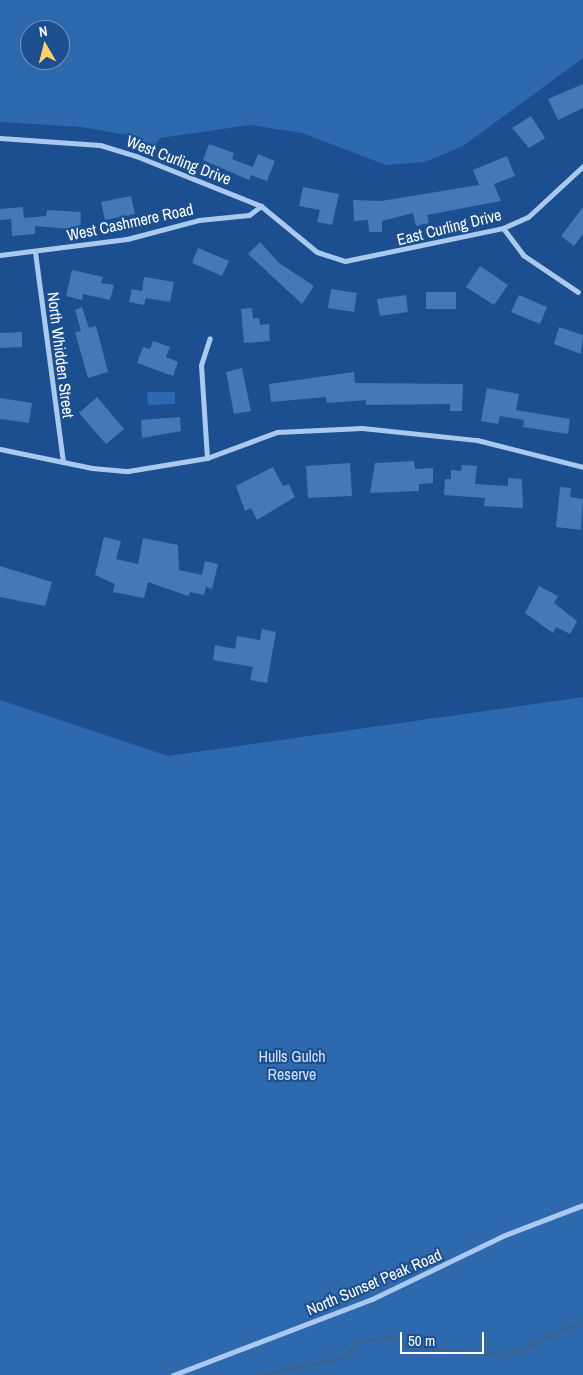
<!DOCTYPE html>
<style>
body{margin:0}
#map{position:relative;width:583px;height:1375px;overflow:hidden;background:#1b4f8f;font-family:"Archivo Narrow",sans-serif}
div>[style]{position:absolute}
.green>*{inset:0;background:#2e69ad}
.stream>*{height:3px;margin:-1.5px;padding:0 1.5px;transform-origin:1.5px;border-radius:1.5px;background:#3c6290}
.building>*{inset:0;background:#4478b7}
.street>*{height:5px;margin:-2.5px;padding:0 2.5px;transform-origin:2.5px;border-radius:2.5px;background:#a9c9ee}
span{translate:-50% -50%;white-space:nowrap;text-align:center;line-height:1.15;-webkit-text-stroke:4px #1b4f8f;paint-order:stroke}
.street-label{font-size:16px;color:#fff}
.park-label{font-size:16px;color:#cfe3fa}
.north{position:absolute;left:20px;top:20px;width:50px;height:50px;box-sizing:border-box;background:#1b4f8f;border:1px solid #7695bc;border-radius:50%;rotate:352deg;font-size:14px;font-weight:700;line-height:20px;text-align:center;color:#fff}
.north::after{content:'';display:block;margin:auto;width:18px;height:22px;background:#ffd166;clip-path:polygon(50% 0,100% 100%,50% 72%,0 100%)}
.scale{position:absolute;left:400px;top:1332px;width:84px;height:22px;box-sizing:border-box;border:2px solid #fff;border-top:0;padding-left:6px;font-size:15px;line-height:18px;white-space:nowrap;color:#fff;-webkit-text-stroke:4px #1b4f8f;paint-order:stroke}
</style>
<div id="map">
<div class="green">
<i style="clip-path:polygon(evenodd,0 0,583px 0,583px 58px,463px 146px,425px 162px,386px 165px,302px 133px,250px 125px,160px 138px,155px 146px,127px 135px,82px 127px,0 122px,0 0,30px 30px,60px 30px,60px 60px,30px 60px,30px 30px)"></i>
<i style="clip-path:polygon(147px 392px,175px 392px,175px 404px,148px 405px)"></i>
<i style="clip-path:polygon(583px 697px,583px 1375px,0 1375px,0 700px,168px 756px)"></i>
</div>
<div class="stream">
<i style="left:260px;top:1375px;width:87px;rotate:-12deg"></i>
<i style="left:345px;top:1357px;width:21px;rotate:-51deg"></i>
<i style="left:358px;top:1341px;width:36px;rotate:-6deg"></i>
<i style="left:394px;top:1337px;width:15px;rotate:37deg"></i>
<i style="left:406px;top:1346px;width:101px;rotate:5.1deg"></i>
<i style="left:507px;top:1355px;width:83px;rotate:-24.1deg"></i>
</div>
<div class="building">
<i style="clip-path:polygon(583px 84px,583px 108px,558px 120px,548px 99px)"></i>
<i style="clip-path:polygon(531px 116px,545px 138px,529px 148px,512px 128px)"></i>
<i style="clip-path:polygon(209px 144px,234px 153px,232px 159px,253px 167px,258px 154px,275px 161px,267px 181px,251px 175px,249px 180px,203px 160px)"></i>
<i style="clip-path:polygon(507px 156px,515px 176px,494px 184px,501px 201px,427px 215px,429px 223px,416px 226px,413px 213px,382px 221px,382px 232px,369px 232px,368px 220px,354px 221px,353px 200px,381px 201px,479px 185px,473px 170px)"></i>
<i style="clip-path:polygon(303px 187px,339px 194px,332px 225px,317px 222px,320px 210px,299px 206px)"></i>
<i style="clip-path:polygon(131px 196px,135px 214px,105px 220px,101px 202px)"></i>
<i style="clip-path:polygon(23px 207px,24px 218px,46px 216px,47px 210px,81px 212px,80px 230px,35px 226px,35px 234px,12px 236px,11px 219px,0 220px,0 209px)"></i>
<i style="clip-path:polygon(583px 207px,583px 234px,574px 246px,561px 236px)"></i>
<i style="clip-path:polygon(260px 242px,279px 263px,314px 286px,302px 304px,248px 254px)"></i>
<i style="clip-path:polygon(198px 248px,229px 261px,222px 276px,192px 263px)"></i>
<i style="clip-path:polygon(480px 266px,508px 285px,494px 305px,466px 287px)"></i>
<i style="clip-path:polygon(72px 270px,103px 277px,101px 283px,114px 285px,110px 300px,83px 294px,82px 300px,66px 296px)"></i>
<i style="clip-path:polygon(144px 277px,174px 282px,170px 302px,146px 298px,144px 305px,129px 302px,132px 289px,142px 291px)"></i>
<i style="clip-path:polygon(331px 289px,357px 293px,354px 312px,328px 308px)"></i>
<i style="clip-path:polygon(426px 292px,456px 292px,456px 309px,426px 309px)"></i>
<i style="clip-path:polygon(406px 295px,408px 312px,380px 316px,377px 299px)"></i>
<i style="clip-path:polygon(519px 295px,547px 307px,540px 324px,511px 312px)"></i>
<i style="clip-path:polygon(82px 307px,89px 328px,96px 326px,108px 372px,88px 378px,75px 332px,81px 331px,75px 310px)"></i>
<i style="clip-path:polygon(252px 308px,253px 319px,259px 318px,260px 325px,269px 324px,270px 341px,244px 343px,241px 309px)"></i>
<i style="clip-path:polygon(559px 327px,583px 335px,581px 354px,554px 344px)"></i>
<i style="clip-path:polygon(22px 332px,22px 347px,0 348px,0 333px)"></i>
<i style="clip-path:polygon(153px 341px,170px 347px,166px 357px,178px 362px,173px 376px,137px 363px,143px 347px,150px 349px)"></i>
<i style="clip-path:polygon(242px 368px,251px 411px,234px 414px,226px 372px)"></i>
<i style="clip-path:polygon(354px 372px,355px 383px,463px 384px,462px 411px,450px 411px,450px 404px,366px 405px,366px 400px,327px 403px,326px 397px,271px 402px,269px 384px)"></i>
<i style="clip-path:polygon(487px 388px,519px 394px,516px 410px,570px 419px,568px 434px,523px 427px,524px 420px,500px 416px,498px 424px,481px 421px)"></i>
<i style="clip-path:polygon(97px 397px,124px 429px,106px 444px,79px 413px)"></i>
<i style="clip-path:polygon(0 398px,32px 403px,29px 423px,0 419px)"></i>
<i style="clip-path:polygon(180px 417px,181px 431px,142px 438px,141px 420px)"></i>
<i style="clip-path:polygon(414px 461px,415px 469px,433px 468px,433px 483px,419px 484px,419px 491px,370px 493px,375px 463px)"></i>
<i style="clip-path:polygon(350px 463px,352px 496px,308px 498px,306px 466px)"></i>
<i style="clip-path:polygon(462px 465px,477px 466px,475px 484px,508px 486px,508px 478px,522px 479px,523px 508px,484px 506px,485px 498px,444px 495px,445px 479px,451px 479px,451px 470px,461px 471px)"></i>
<i style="clip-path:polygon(273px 467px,283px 486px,289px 484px,295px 497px,257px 520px,251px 508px,245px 511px,236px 486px)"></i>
<i style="clip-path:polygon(560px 487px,571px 488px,570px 497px,583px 499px,581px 530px,556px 527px)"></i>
<i style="clip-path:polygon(104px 537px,121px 541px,116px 559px,138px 564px,143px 538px,178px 545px,179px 570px,202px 575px,205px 561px,218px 564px,212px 589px,206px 587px,204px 595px,190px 592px,188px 596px,148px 582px,144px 598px,113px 592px,115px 584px,95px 575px)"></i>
<i style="clip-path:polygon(0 566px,52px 582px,45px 606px,0 597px)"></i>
<i style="clip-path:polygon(539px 586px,558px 596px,554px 603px,577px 621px,570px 634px,556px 627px,553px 633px,525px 613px)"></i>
<i style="clip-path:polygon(262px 629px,276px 632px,267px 683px,250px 680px,253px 667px,213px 660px,215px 645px,235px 649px,237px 636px,260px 640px)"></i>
</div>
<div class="street">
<i style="left:0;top:138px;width:100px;rotate:4deg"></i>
<i style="left:100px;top:145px;width:38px;rotate:17deg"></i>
<i style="left:136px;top:156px;width:135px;rotate:21.8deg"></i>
<i style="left:261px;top:206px;width:72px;rotate:39.4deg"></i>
<i style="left:317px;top:252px;width:29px;rotate:18deg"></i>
<i style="left:345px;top:261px;width:161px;rotate:-11.8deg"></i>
<i style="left:503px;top:228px;width:27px;rotate:-24deg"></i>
<i style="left:528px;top:217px;width:75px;rotate:-42.8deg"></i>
<i style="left:503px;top:228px;width:34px;rotate:53deg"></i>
<i style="left:523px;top:255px;width:66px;rotate:33.9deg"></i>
<i style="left:35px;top:252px;width:212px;rotate:82.4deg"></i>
<i style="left:0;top:255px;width:128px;rotate:-7.2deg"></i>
<i style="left:127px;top:239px;width:74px;rotate:-14.8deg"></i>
<i style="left:199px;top:220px;width:50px;rotate:-5.7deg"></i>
<i style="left:249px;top:215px;width:15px;rotate:-37deg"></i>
<i style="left:0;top:449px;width:94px;rotate:11.7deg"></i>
<i style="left:92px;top:468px;width:36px;rotate:5deg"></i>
<i style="left:128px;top:471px;width:80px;rotate:-9.3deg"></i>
<i style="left:207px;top:458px;width:75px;rotate:-20.4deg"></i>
<i style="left:277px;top:432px;width:85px;rotate:-2.7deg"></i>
<i style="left:362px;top:428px;width:116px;rotate:6deg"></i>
<i style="left:477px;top:440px;width:109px;rotate:14.3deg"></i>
<i style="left:207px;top:458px;width:93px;rotate:-93.7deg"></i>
<i style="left:201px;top:365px;width:28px;rotate:-72deg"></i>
<i style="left:173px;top:1375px;width:213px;rotate:-20.9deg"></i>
<i style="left:372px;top:1299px;width:148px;rotate:-25.7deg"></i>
<i style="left:505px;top:1235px;width:84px;rotate:-21deg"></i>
</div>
<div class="street-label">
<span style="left:179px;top:160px;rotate:21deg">West Curling Drive</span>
<span style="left:130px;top:222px;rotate:-12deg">West Cashmere Road</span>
<span style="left:449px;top:227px;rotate:-14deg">East Curling Drive</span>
<span style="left:61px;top:355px;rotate:83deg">North Whidden Street</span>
<span style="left:374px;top:1282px;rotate:-23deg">North Sunset Peak Road</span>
</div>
<div class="park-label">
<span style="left:292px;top:1065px">Hulls Gulch<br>Reserve</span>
</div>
<div class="north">N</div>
<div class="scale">50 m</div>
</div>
